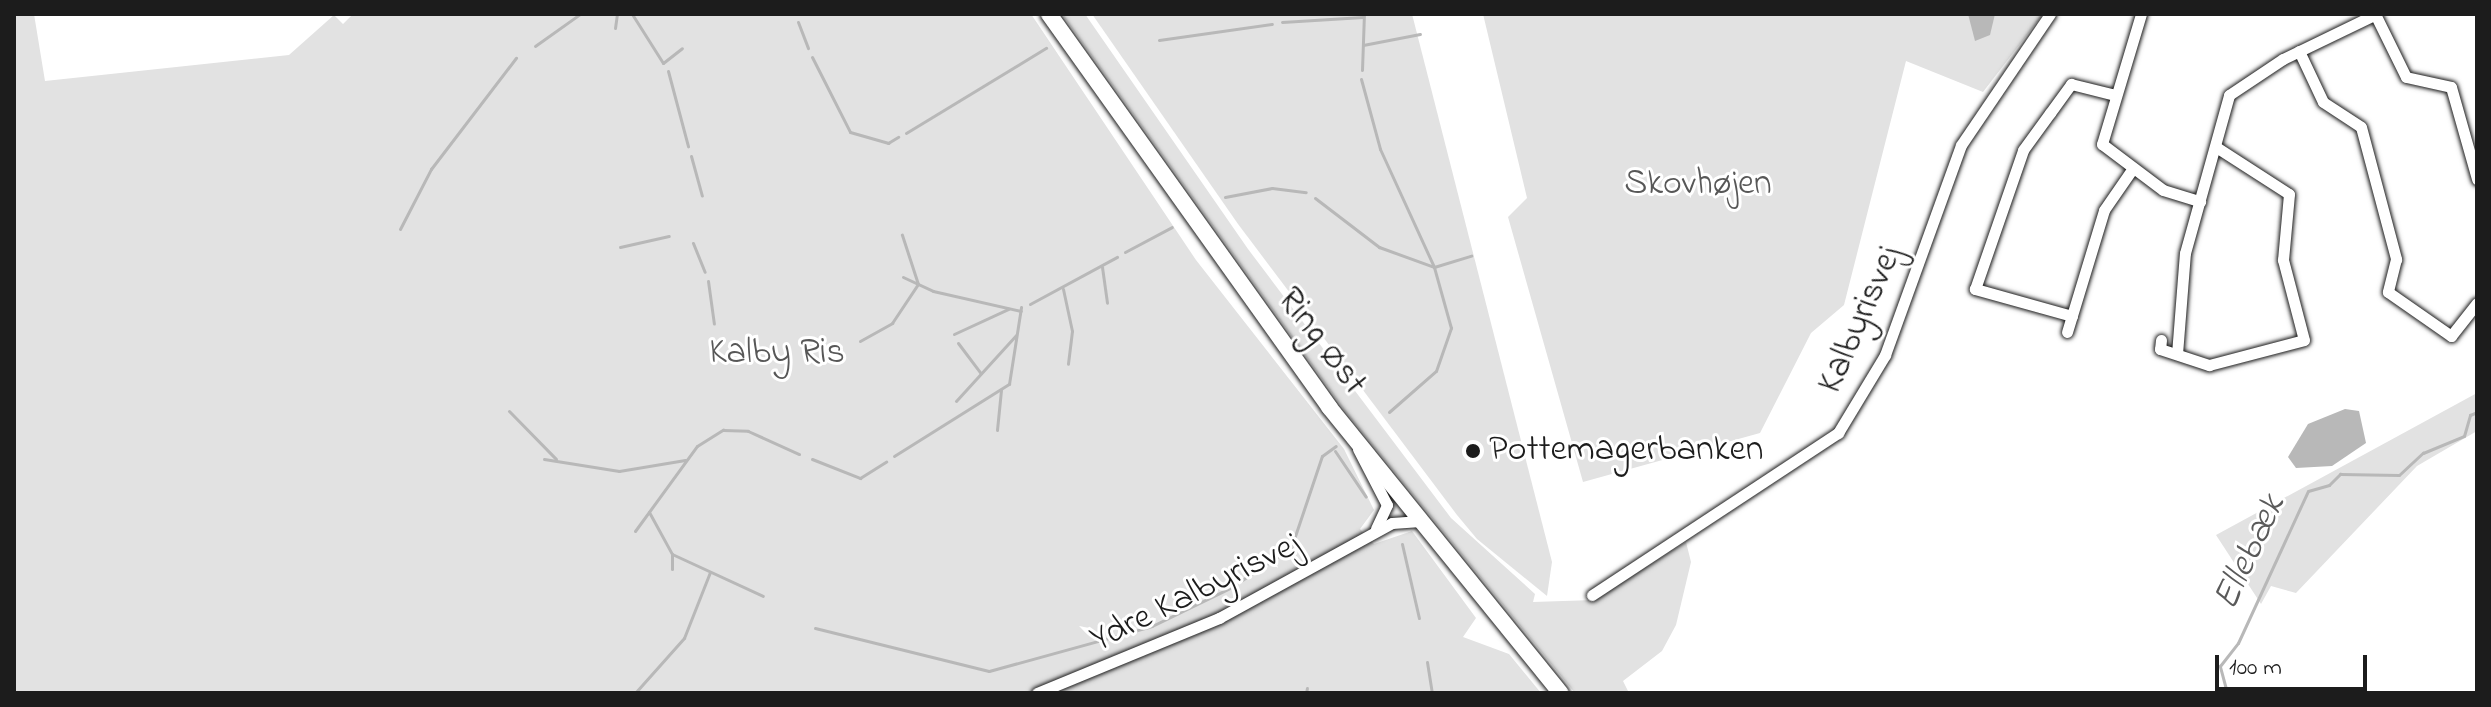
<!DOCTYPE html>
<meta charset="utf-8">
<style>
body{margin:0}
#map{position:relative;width:2491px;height:707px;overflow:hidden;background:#fff;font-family:"Indie Flower",sans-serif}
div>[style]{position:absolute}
.green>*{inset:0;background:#e2e2e2}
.water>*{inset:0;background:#b8b8b8}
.stream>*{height:3px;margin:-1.5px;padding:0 1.5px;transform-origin:1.5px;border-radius:1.5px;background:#b8b8b8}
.roads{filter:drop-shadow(0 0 2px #1c1c1c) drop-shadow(0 0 2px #1c1c1c)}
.street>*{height:11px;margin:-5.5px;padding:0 5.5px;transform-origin:5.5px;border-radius:5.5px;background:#fff}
.secondary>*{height:16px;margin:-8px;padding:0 8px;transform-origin:8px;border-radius:8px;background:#fff}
.dots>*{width:22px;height:22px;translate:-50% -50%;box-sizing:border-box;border:4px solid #fff;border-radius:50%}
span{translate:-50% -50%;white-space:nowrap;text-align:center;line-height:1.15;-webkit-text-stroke:6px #fff;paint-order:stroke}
.park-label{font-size:36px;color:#575757}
.street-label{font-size:36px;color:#1c1c1c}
.poi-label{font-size:36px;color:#1c1c1c}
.left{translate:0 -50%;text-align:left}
.water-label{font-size:38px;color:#5a5a5a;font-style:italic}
.frame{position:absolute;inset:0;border:16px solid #1c1c1c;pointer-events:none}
.scale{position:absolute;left:2215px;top:655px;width:152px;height:36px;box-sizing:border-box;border:4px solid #1c1c1c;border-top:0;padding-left:10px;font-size:24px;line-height:28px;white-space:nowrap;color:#1c1c1c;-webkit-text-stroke:6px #fff;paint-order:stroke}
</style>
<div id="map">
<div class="green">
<i style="clip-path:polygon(14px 14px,34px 14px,45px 81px,289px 55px,334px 15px,343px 24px,353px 14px,1031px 14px,1196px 260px,1344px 449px,1374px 510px,1360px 529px,1374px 544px,1412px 531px,1476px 618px,1463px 637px,1509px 654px,1541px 693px,14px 693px)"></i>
<i style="clip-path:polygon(1062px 14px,1085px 14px,1248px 249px,1451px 518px,1535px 594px,1533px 602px,1594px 600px,1686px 542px,1691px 562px,1676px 625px,1662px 651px,1623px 681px,1629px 693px,1575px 693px,1345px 411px)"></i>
<i style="clip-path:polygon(1092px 14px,1412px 14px,1552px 562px,1547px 596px,1477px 539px,1457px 515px,1238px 224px)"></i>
<i style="clip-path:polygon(1483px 14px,2043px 14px,1983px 92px,1906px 61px,1844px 305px,1811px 333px,1760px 433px,1583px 482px,1508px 217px,1527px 198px)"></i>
<i style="clip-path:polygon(2477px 393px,2477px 431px,2417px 466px,2296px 593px,2271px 586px,2261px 604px,2216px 535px)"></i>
</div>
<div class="water">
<i style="clip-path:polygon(1968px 14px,1995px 14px,1990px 35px,1975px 41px)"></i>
<i style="clip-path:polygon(2345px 409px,2359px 411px,2366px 443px,2332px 466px,2296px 468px,2288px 457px,2308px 424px)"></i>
</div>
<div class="stream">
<i style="left:632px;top:14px;width:58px;rotate:57.7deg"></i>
<i style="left:663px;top:63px;width:24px;rotate:-38deg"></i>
<i style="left:798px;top:22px;width:28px;rotate:69deg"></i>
<i style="left:1282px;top:22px;width:81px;rotate:-3.5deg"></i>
<i style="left:615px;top:28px;width:14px;rotate:-82deg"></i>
<i style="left:1159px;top:40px;width:114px;rotate:-8.1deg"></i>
<i style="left:1363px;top:45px;width:58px;rotate:-10.9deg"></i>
<i style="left:535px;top:46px;width:55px;rotate:-35.4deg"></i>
<i style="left:812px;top:57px;width:84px;rotate:63.1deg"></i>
<i style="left:850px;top:132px;width:40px;rotate:16deg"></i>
<i style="left:888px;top:143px;width:12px;rotate:-31deg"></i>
<i style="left:1362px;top:70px;width:56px;rotate:-88deg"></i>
<i style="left:668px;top:71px;width:78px;rotate:75.1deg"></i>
<i style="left:1361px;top:79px;width:73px;rotate:74.8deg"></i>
<i style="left:1380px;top:149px;width:130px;rotate:65.4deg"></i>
<i style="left:906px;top:133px;width:164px;rotate:-31.3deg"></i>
<i style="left:691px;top:156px;width:41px;rotate:74.6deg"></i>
<i style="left:1225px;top:197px;width:48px;rotate:-10.8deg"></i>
<i style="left:1272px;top:188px;width:34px;rotate:7deg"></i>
<i style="left:1315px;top:198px;width:81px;rotate:37.4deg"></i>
<i style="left:1379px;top:247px;width:59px;rotate:20deg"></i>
<i style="left:400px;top:229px;width:68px;rotate:-62.7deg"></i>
<i style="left:431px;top:169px;width:140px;rotate:-52.6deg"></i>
<i style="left:693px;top:243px;width:31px;rotate:68deg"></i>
<i style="left:620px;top:247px;width:50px;rotate:-12.7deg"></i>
<i style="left:1125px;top:252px;width:53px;rotate:-28deg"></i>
<i style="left:1102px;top:267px;width:36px;rotate:82deg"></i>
<i style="left:903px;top:277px;width:33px;rotate:25deg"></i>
<i style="left:933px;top:291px;width:90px;rotate:12.8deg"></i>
<i style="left:708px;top:281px;width:43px;rotate:82.1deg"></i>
<i style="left:1063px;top:289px;width:43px;rotate:77.9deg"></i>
<i style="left:1072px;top:331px;width:33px;rotate:97deg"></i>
<i style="left:1030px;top:304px;width:99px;rotate:-28.4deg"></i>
<i style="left:954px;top:334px;width:60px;rotate:-24.8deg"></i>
<i style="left:860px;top:341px;width:37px;rotate:-29deg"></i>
<i style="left:892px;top:323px;width:47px;rotate:-56.3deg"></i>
<i style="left:918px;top:284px;width:52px;rotate:-108.1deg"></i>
<i style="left:958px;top:343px;width:38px;rotate:53deg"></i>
<i style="left:956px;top:401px;width:89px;rotate:-47.7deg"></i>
<i style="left:509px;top:411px;width:67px;rotate:45.6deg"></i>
<i style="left:1389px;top:412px;width:62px;rotate:-41.1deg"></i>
<i style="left:1436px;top:371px;width:46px;rotate:-70.8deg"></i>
<i style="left:1451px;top:328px;width:63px;rotate:-105.6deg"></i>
<i style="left:1434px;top:267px;width:39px;rotate:-17deg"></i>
<i style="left:997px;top:430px;width:40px;rotate:-84.3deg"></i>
<i style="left:1335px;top:451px;width:55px;rotate:56deg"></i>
<i style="left:894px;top:456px;width:136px;rotate:-32.1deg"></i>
<i style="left:1009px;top:384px;width:78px;rotate:-81.1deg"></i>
<i style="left:544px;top:459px;width:76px;rotate:9.1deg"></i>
<i style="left:619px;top:471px;width:67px;rotate:-9.5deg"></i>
<i style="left:812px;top:459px;width:52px;rotate:21.6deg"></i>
<i style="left:860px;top:478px;width:31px;rotate:-32deg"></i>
<i style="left:649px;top:512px;width:48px;rotate:61.3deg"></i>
<i style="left:672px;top:554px;width:100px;rotate:24.8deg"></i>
<i style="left:635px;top:531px;width:105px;rotate:-53.9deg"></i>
<i style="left:697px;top:446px;width:31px;rotate:-32deg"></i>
<i style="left:723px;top:430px;width:25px;rotate:2deg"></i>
<i style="left:748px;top:431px;width:56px;rotate:24.3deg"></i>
<i style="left:1402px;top:544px;width:76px;rotate:77.1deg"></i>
<i style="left:672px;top:554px;width:15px;rotate:90deg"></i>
<i style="left:1239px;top:582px;width:62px;rotate:-33.2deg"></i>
<i style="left:1291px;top:548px;width:97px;rotate:-71.4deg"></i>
<i style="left:1322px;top:456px;width:17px;rotate:-36deg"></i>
<i style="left:815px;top:628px;width:179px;rotate:13.9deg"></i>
<i style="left:989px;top:671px;width:169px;rotate:-15.4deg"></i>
<i style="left:1152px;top:626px;width:87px;rotate:-26deg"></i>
<i style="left:1427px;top:662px;width:31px;rotate:81deg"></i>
<i style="left:2226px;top:689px;width:24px;rotate:-105deg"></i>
<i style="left:2220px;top:666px;width:29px;rotate:-52deg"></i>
<i style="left:2238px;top:643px;width:167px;rotate:-65.3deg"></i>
<i style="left:2308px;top:491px;width:22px;rotate:-16deg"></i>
<i style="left:2329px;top:485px;width:16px;rotate:-45deg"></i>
<i style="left:2340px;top:474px;width:59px;rotate:1deg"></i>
<i style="left:2399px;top:475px;width:33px;rotate:-43deg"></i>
<i style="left:2423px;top:453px;width:44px;rotate:-22.5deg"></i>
<i style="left:2464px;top:436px;width:22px;rotate:-74deg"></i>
<i style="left:2470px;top:415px;width:8px;rotate:-23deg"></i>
<i style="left:635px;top:693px;width:74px;rotate:-48.3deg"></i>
<i style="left:684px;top:638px;width:71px;rotate:-68.5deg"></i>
<i style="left:1306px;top:693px;width:5px;rotate:-79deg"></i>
</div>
<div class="roads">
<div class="street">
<i style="left:2141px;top:14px;width:136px;rotate:106.7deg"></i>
<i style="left:2102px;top:144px;width:76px;rotate:37deg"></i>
<i style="left:2163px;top:190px;width:39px;rotate:17deg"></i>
<i style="left:2375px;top:14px;width:70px;rotate:63.8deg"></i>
<i style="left:2406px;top:77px;width:46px;rotate:12.5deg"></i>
<i style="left:2451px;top:87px;width:96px;rotate:74.2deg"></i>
<i style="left:2299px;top:51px;width:56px;rotate:64.8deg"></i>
<i style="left:2323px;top:102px;width:45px;rotate:33.3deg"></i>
<i style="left:2361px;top:127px;width:137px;rotate:75.1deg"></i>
<i style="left:2396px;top:259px;width:34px;rotate:104deg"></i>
<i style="left:2388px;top:292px;width:77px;rotate:34.9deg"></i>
<i style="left:2451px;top:336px;width:42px;rotate:-51.8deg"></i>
<i style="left:2072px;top:316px;width:101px;rotate:-164.4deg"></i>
<i style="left:1975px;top:289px;width:147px;rotate:-70.9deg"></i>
<i style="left:2023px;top:150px;width:46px;rotate:-53.9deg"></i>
<i style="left:2050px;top:113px;width:36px;rotate:-54deg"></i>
<i style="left:2071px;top:84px;width:45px;rotate:14deg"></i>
<i style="left:2067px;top:332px;width:127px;rotate:-73.1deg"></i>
<i style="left:2104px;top:210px;width:51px;rotate:-55.4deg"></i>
<i style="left:2161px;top:340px;width:9px;rotate:96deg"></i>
<i style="left:2160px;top:349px;width:52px;rotate:18.1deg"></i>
<i style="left:2209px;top:365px;width:98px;rotate:-14.7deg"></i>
<i style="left:2304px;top:340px;width:83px;rotate:-104.7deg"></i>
<i style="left:2283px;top:260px;width:66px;rotate:-84.8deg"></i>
<i style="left:2289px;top:194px;width:87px;rotate:-147.2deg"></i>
<i style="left:2177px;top:354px;width:101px;rotate:-85.5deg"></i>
<i style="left:2185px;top:253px;width:164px;rotate:-74.4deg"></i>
<i style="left:2229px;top:95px;width:65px;rotate:-33.7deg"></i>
<i style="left:2283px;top:59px;width:103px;rotate:-25.8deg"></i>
<i style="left:1358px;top:449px;width:63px;rotate:62.6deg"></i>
<i style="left:1387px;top:505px;width:26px;rotate:115deg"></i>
<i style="left:1592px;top:595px;width:295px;rotate:-33.4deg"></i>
<i style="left:1838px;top:433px;width:91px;rotate:-58.9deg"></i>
<i style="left:1885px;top:355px;width:223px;rotate:-70.1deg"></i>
<i style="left:1961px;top:145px;width:158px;rotate:-55.8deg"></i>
<i style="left:1037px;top:693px;width:197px;rotate:-22.4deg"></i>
<i style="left:1219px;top:618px;width:197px;rotate:-28.8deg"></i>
<i style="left:1392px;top:523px;width:28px;rotate:-4deg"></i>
</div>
<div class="secondary">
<i style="left:1049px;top:14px;width:483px;rotate:54.5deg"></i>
<i style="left:1329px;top:407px;width:368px;rotate:51deg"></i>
</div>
</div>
<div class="dots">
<i style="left:1473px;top:451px;background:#1c1c1c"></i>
</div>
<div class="park-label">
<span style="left:1698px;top:185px">Skovhøjen</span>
<span style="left:777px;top:354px">Kalby Ris</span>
</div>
<div class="street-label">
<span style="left:1861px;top:320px;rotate:-66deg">Kalbyrisvej</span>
<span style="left:1321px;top:342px;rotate:53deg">Ring Øst</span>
<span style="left:1196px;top:593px;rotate:-26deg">Ydre Kalbyrisvej</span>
</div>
<div class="poi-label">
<span class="left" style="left:1489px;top:451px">Pottemagerbanken</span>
</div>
<div class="water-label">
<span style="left:2251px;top:553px;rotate:-65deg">Ellebæk</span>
</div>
<div class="frame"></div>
<div class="scale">100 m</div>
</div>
